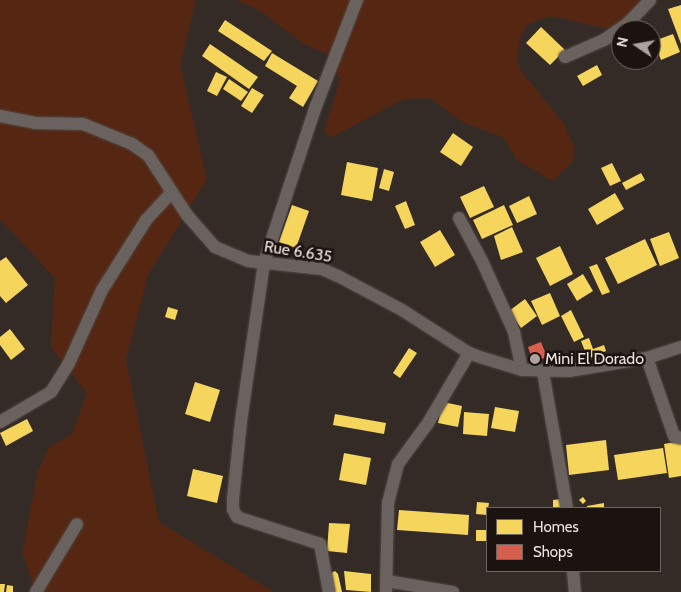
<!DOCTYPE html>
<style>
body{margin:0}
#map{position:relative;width:681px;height:592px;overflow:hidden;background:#342b27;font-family:Cabin,sans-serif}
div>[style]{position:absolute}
.green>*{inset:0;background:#552712}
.homes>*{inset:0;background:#f6d55c}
.shops>*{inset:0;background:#d6604d}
.roads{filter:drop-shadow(0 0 1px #514946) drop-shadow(0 0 1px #514946)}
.minor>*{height:12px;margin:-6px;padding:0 6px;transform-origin:6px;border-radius:6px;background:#6a625e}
.dots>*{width:14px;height:14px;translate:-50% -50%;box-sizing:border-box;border:2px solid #1b1310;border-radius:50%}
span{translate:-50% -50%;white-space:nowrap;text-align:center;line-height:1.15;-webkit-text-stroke:5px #1b1310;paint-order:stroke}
.street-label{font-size:16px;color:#eee2de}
.poi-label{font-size:16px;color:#eee2de}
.left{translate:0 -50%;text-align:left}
.legend{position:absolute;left:486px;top:507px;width:175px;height:65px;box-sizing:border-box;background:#1b1310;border:1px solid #6f6662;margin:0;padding:6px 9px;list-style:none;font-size:15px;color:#eee2de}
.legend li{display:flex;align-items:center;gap:10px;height:25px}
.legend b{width:25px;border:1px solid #6f6662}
.north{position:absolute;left:611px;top:20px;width:50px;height:50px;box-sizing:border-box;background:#1b1310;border:1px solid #6f6662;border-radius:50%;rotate:282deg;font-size:14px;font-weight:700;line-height:20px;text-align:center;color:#eee2de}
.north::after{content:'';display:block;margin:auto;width:18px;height:22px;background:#ada29e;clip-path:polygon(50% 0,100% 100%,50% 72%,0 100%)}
</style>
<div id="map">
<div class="green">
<i style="clip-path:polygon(0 0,196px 0,180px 64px,207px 179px,148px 275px,126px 360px,159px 522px,274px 592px,36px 592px,22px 552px,38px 471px,49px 447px,72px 434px,87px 393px,51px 347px,55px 278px,0 219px)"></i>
<i style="clip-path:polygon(236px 0,645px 0,617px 26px,603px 28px,552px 16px,528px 24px,521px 35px,517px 59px,521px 71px,564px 124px,575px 148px,572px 162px,553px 181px,517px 160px,503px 137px,464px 123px,430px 98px,404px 99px,332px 137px,324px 132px,340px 80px,329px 55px,304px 44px,259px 10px)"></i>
</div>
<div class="homes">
<i style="clip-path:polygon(681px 5px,681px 44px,668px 9px)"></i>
<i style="clip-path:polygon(225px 20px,272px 51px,264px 61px,218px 31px)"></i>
<i style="clip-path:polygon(541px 27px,565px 50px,550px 65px,526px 43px)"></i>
<i style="clip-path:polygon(673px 34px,680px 52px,661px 60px,654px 41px)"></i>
<i style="clip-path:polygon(210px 44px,258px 77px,249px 89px,202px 56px)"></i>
<i style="clip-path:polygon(272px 53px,318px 81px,303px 107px,289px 98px,297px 86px,265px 66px)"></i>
<i style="clip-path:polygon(597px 65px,602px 75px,583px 86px,577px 76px)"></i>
<i style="clip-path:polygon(216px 72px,227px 77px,217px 96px,207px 91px)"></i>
<i style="clip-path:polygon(229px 79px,248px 92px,241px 101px,223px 89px)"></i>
<i style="clip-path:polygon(252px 88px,264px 95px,252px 113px,241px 106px)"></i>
<i style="clip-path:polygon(453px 133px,473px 147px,461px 166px,440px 152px)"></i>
<i style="clip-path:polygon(347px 162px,378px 168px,372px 201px,341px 195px)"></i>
<i style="clip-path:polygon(612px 163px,621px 181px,610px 186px,601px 168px)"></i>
<i style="clip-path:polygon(384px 169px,394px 172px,389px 191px,379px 188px)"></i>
<i style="clip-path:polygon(641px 173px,645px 180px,626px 190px,622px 183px)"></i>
<i style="clip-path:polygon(484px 186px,494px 207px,470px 218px,460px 197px)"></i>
<i style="clip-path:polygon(615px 193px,624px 209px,597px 225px,588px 209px)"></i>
<i style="clip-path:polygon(529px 196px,537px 214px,517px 223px,509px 206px)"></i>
<i style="clip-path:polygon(406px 201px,415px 225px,405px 229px,395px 206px)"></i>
<i style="clip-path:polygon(292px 205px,309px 211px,296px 248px,279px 242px)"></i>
<i style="clip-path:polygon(504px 205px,513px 225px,482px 239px,473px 220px)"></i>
<i style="clip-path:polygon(512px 227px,523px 252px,501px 260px,494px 236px)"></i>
<i style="clip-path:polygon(440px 230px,455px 255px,435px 267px,420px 242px)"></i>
<i style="clip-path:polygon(669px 232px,679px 258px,660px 266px,650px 239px)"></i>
<i style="clip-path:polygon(645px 239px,657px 265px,618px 284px,605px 258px)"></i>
<i style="clip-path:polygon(560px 246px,573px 274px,550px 286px,536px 258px)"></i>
<i style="clip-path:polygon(6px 257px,28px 285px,6px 303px,0 296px,0 261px)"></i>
<i style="clip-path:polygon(597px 264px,610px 292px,602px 295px,589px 267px)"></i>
<i style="clip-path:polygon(583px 274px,593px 291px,577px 301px,567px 284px)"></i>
<i style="clip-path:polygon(550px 293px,560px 316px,542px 325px,531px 301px)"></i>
<i style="clip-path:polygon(525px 299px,537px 316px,521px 328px,509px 311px)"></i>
<i style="clip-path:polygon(168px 307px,178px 310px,175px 320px,165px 317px)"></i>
<i style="clip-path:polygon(571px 310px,584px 337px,574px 342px,561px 316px)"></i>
<i style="clip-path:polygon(10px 329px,25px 349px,11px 360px,0 345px,0 337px)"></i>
<i style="clip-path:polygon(589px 338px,593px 349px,604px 345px,606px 351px,588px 359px,581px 341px)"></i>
<i style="clip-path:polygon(409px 348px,417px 353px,400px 378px,393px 373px)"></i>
<i style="clip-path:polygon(195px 382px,220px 390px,210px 422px,185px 414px)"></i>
<i style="clip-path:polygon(443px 402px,462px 406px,458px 427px,438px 423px)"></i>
<i style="clip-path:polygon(495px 407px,519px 411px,515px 432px,491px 428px)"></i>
<i style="clip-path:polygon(464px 412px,489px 414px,487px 436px,463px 434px)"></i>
<i style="clip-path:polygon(335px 414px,386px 423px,384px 434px,333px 425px)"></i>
<i style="clip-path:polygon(27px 419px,33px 431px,6px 446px,0 433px)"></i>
<i style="clip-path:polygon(606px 440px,609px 470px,569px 475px,566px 445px)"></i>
<i style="clip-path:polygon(681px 441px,681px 476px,669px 478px,664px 444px)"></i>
<i style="clip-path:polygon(663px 448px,667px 473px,618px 480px,614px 455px)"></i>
<i style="clip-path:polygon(344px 453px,371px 458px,366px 485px,339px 480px)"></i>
<i style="clip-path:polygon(193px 469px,223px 476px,217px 503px,187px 496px)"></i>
<i style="clip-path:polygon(583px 497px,586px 501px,583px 504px,579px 500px)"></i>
<i style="clip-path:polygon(561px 499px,562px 508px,553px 508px,553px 500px)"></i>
<i style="clip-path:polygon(477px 502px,489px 503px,487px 515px,476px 514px)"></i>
<i style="clip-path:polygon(604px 503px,604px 508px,587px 508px,587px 506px)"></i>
<i style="clip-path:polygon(399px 510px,469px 515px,468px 535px,397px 530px)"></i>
<i style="clip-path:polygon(329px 523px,350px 524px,347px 553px,327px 551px)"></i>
<i style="clip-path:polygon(476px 530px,487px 530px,487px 541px,476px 541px)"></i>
<i style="clip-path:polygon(335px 571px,338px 574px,342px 592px,334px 592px,331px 573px)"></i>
<i style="clip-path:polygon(344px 571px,371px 574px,371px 592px,346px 590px)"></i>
<i style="clip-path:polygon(0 584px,5px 584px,4px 592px,0 592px)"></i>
<i style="clip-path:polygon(7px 585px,13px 586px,13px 592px,6px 592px)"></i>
</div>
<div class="shops">
<i style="clip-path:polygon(541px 342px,547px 357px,533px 362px,528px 347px)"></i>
</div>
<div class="roads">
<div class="minor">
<i style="left:565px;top:57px;width:43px;rotate:-23.6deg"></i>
<i style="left:604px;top:40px;width:28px;rotate:-35deg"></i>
<i style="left:627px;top:24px;width:33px;rotate:-46deg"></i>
<i style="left:0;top:116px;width:36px;rotate:11deg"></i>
<i style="left:35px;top:123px;width:48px;rotate:1.2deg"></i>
<i style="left:83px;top:124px;width:53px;rotate:22.2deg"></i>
<i style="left:132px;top:144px;width:19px;rotate:35deg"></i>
<i style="left:148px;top:155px;width:72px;rotate:57deg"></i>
<i style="left:187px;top:215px;width:43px;rotate:48.8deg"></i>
<i style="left:215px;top:247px;width:36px;rotate:23deg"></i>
<i style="left:248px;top:261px;width:74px;rotate:6.2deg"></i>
<i style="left:322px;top:269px;width:17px;rotate:24deg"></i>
<i style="left:338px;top:276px;width:72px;rotate:28deg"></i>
<i style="left:402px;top:310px;width:80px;rotate:32.7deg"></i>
<i style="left:469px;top:353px;width:15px;rotate:20deg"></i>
<i style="left:483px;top:358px;width:41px;rotate:17.1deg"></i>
<i style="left:522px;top:370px;width:47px;rotate:1.2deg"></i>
<i style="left:569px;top:371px;width:79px;rotate:-9.5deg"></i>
<i style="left:647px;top:358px;width:36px;rotate:-18deg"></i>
<i style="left:459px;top:218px;width:49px;rotate:61.9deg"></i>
<i style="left:482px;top:261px;width:78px;rotate:65.7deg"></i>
<i style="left:514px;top:332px;width:39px;rotate:78deg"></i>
<i style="left:647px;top:358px;width:83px;rotate:70.9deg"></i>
<i style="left:674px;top:436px;width:7px;rotate:16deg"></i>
<i style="left:543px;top:372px;width:138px;rotate:80deg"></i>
<i style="left:0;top:422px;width:59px;rotate:-30.5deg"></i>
<i style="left:51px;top:392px;width:34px;rotate:-58deg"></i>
<i style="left:69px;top:363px;width:80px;rotate:-65.7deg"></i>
<i style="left:102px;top:290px;width:83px;rotate:-57.8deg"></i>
<i style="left:146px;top:220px;width:38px;rotate:-47deg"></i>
<i style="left:573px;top:571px;width:21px;rotate:85deg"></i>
<i style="left:387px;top:581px;width:67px;rotate:9.5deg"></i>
<i style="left:36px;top:592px;width:79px;rotate:-58.9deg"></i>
<i style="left:329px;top:592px;width:49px;rotate:-100.6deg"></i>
<i style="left:320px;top:544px;width:87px;rotate:-162deg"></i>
<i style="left:237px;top:517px;width:9px;rotate:-117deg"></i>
<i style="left:233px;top:509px;width:10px;rotate:-90deg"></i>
<i style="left:233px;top:499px;width:78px;rotate:-84.1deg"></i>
<i style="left:241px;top:421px;width:160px;rotate:-81.7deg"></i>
<i style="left:264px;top:263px;width:165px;rotate:-71.7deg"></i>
<i style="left:316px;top:106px;width:114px;rotate:-68.9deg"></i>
<i style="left:386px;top:592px;width:89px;rotate:-88.7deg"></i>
<i style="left:388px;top:503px;width:40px;rotate:-75.6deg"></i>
<i style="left:398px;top:464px;width:51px;rotate:-53.8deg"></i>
<i style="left:428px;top:423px;width:81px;rotate:-59.6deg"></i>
</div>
</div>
<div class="dots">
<i style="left:535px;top:359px;background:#ada29e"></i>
</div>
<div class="street-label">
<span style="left:298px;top:252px;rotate:9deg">Rue 6.635</span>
</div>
<div class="poi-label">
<span class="left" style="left:545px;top:359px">Mini El Dorado</span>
</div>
<ul class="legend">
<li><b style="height:14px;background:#f6d55c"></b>Homes</li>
<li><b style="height:14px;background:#d6604d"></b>Shops</li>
</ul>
<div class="north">N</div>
</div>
